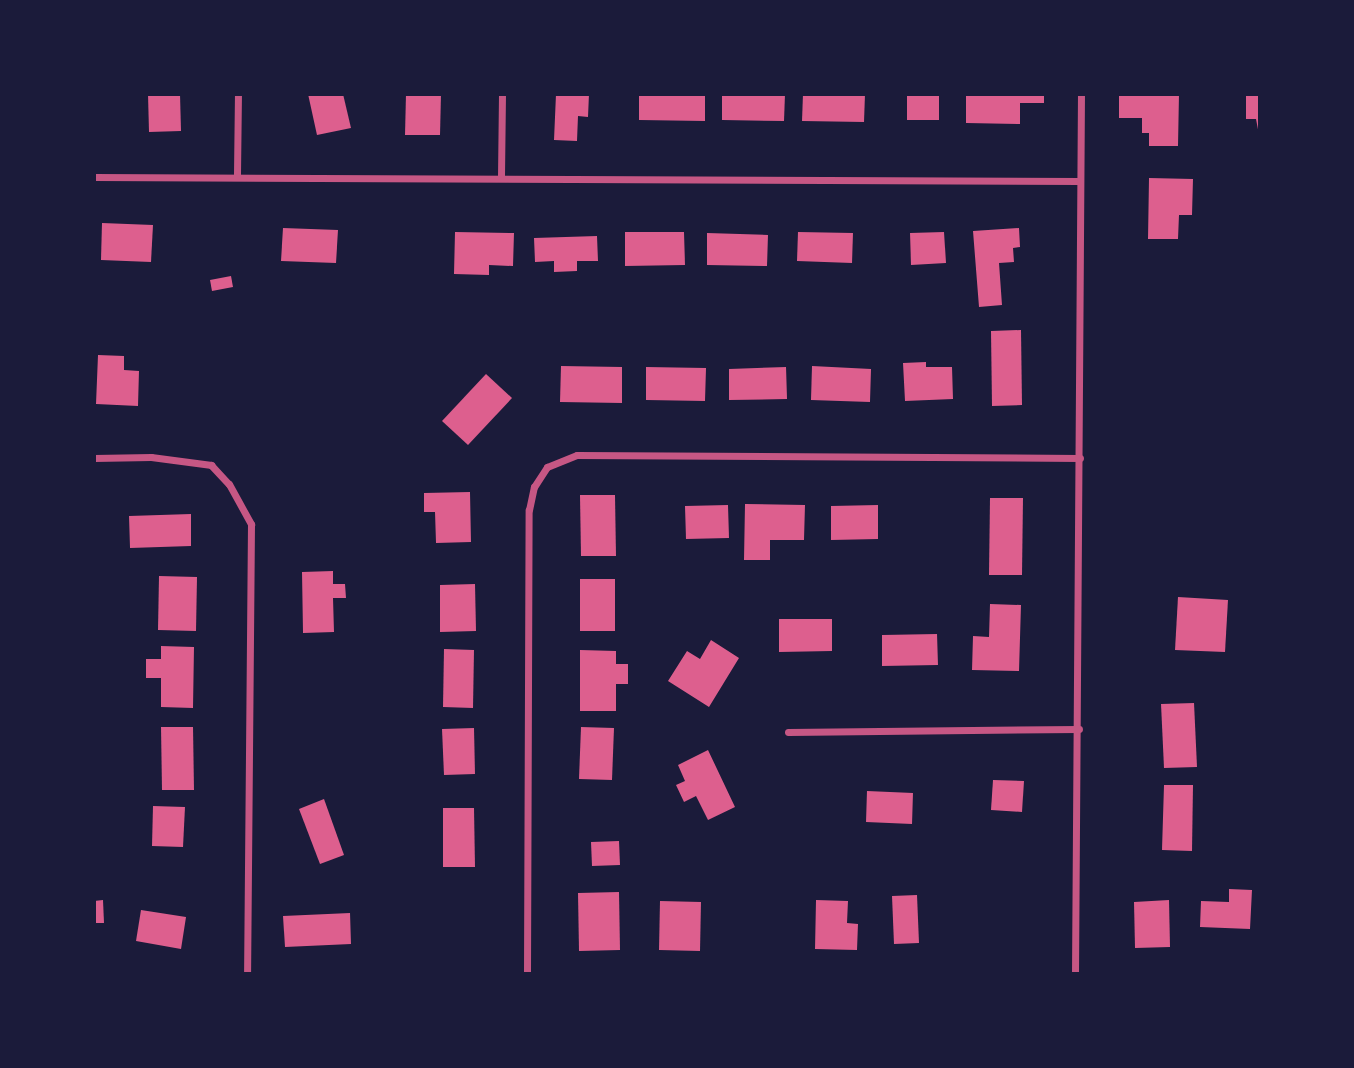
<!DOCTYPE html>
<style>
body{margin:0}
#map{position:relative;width:1354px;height:1068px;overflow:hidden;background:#1b1b3a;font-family:"PT Serif",serif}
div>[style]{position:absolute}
.building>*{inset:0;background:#dd5f8e}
.minor>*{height:7px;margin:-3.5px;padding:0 3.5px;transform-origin:3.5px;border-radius:3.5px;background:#c65784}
span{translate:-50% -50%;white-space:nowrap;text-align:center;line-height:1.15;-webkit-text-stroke:7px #1b1b3a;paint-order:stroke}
.frame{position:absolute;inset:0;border:96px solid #1b1b3a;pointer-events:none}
</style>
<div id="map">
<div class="building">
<i style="clip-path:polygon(148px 94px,180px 94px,181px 131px,149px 132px)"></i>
<i style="clip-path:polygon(308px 94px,343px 94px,351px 128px,317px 135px)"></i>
<i style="clip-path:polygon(406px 94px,441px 94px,440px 135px,405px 135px)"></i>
<i style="clip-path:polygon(556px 94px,589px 94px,588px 117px,578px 116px,577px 141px,554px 140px)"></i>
<i style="clip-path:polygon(639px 94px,705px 94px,705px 121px,639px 120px)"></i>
<i style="clip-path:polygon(722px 94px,785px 94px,784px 121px,722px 120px)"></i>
<i style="clip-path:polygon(803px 94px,865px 94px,864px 122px,802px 121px)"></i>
<i style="clip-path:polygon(907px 94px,939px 94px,939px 120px,907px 120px)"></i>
<i style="clip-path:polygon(966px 94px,1044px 94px,1044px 103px,1020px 103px,1020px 124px,966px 123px)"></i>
<i style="clip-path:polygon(1119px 94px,1179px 94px,1178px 146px,1149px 146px,1149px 133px,1142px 133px,1142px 118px,1119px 118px)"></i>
<i style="clip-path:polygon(1246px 94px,1260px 94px,1260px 140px,1256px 119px,1246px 119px)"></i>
<i style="clip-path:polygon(1149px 178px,1193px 179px,1192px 215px,1179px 215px,1178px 239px,1148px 239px)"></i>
<i style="clip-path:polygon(102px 223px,153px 225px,151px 262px,101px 260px)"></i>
<i style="clip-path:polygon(283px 228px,338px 230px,336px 263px,281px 261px)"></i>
<i style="clip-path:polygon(1019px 228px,1020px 247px,1013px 248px,1014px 262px,999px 263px,1002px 305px,979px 307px,973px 231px)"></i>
<i style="clip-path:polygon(455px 232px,514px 233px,513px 266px,489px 265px,489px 275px,454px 274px)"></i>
<i style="clip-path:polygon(625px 232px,684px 232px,685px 265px,625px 266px)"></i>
<i style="clip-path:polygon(798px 232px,853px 233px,852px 263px,797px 261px)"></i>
<i style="clip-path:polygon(944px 232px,946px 263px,911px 265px,910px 233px)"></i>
<i style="clip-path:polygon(707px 233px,768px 235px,767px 266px,707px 265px)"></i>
<i style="clip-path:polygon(597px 236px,598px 261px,577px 261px,577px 271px,554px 272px,554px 261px,535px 262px,534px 238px)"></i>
<i style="clip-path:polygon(231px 276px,233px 287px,212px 291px,210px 280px)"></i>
<i style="clip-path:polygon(1021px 330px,1022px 405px,992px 406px,991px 331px)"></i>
<i style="clip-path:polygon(98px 355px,124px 356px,124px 370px,139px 371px,138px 406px,96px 404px)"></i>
<i style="clip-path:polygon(926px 362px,926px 367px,952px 367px,953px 399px,905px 401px,903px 363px)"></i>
<i style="clip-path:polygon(561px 366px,622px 367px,622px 403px,560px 402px)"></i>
<i style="clip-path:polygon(812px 366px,871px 369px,870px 402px,811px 400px)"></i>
<i style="clip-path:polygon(646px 367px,706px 368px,705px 401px,646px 400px)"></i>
<i style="clip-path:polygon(786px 367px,787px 399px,729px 400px,729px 369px)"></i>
<i style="clip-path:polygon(486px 374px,512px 398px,468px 445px,442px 421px)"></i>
<i style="clip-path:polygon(470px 492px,471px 542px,436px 543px,435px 512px,424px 512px,424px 493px)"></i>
<i style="clip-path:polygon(580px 495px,615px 495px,616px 556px,581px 556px)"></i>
<i style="clip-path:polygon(990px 498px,1023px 498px,1022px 575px,989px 575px)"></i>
<i style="clip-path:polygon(745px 504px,805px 505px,804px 540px,770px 540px,770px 560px,744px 560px)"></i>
<i style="clip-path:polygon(728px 505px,729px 538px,686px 539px,685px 506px)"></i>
<i style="clip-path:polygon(878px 505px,878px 539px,831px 540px,831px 506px)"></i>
<i style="clip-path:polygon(191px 514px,191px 546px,130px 548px,129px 516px)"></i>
<i style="clip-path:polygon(333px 571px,333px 584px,345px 584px,346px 598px,333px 598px,334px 632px,303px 633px,302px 572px)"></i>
<i style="clip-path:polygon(159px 576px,197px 577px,196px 631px,158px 630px)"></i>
<i style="clip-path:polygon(580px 579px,615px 579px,615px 631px,580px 631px)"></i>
<i style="clip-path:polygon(475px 584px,476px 631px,440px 632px,440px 585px)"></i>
<i style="clip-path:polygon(1178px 597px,1228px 600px,1225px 652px,1175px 650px)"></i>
<i style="clip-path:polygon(990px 604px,1021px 605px,1019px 671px,972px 670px,973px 636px,989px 637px)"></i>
<i style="clip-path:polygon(779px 619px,832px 619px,832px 651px,779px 652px)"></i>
<i style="clip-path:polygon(937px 634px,938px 665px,882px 666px,882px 635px)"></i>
<i style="clip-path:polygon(711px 640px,739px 658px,709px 707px,668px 681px,687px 651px,700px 659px)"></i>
<i style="clip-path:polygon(161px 646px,194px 647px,193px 708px,161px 707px,161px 678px,146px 678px,146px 659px,161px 659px)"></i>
<i style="clip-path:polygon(444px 649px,474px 650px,473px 708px,443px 707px)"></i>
<i style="clip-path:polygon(580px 650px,616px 651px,616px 664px,628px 664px,628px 684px,616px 684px,616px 711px,580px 711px)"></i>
<i style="clip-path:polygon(1194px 703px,1197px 767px,1164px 768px,1161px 704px)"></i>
<i style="clip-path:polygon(161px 727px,193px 727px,194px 790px,162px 790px)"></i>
<i style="clip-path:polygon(581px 727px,614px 728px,612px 780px,579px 779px)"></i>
<i style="clip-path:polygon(474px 728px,475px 774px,444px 775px,442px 729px)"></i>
<i style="clip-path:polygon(708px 750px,735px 807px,708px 820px,696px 796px,684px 802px,676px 785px,685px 781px,678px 765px)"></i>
<i style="clip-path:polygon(993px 780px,1024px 781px,1022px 812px,991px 810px)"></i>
<i style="clip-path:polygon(1164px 785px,1193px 785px,1192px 851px,1162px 850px)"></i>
<i style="clip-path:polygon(867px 791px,913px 793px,912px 824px,866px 822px)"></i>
<i style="clip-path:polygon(324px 799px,344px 855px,320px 864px,299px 809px)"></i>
<i style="clip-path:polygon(153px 806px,185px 807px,183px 847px,152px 846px)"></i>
<i style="clip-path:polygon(443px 808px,474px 808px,475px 867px,443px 867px)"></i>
<i style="clip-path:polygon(619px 841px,620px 865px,592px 866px,591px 842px)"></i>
<i style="clip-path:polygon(1229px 889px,1252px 890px,1250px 929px,1200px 927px,1201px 901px,1229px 902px)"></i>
<i style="clip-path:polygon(619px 892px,620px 950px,579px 951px,578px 893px)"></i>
<i style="clip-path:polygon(917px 895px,919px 943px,894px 944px,892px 896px)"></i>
<i style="clip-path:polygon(103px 900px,104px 923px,94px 923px,94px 901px)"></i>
<i style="clip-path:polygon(816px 900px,848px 901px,847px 923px,858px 924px,857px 950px,815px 949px)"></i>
<i style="clip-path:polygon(1169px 900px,1170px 947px,1135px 948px,1134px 902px)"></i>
<i style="clip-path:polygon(660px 901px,701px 902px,700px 951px,659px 950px)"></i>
<i style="clip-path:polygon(141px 910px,186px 917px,181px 949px,136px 941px)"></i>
<i style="clip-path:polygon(350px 913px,351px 944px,285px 947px,283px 916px)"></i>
</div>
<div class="minor">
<i style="left:237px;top:174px;width:80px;rotate:-89.3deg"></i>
<i style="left:501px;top:176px;width:82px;rotate:-89.3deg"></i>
<i style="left:94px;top:177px;width:986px;rotate:0.23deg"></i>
<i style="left:94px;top:458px;width:57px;rotate:-1deg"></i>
<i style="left:151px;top:457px;width:61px;rotate:7.6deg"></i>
<i style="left:211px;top:465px;width:26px;rotate:47deg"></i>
<i style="left:229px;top:484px;width:46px;rotate:61.2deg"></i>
<i style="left:251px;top:524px;width:450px;rotate:90.5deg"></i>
<i style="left:788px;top:732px;width:291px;rotate:-0.6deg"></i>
<i style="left:527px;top:974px;width:464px;rotate:-89.8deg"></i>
<i style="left:529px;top:510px;width:24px;rotate:-78deg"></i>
<i style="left:534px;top:487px;width:24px;rotate:-57deg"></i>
<i style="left:547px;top:467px;width:32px;rotate:-22deg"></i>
<i style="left:577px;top:455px;width:503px;rotate:0.34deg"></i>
<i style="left:1075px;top:974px;width:880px;rotate:-89.61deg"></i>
</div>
<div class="frame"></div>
</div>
